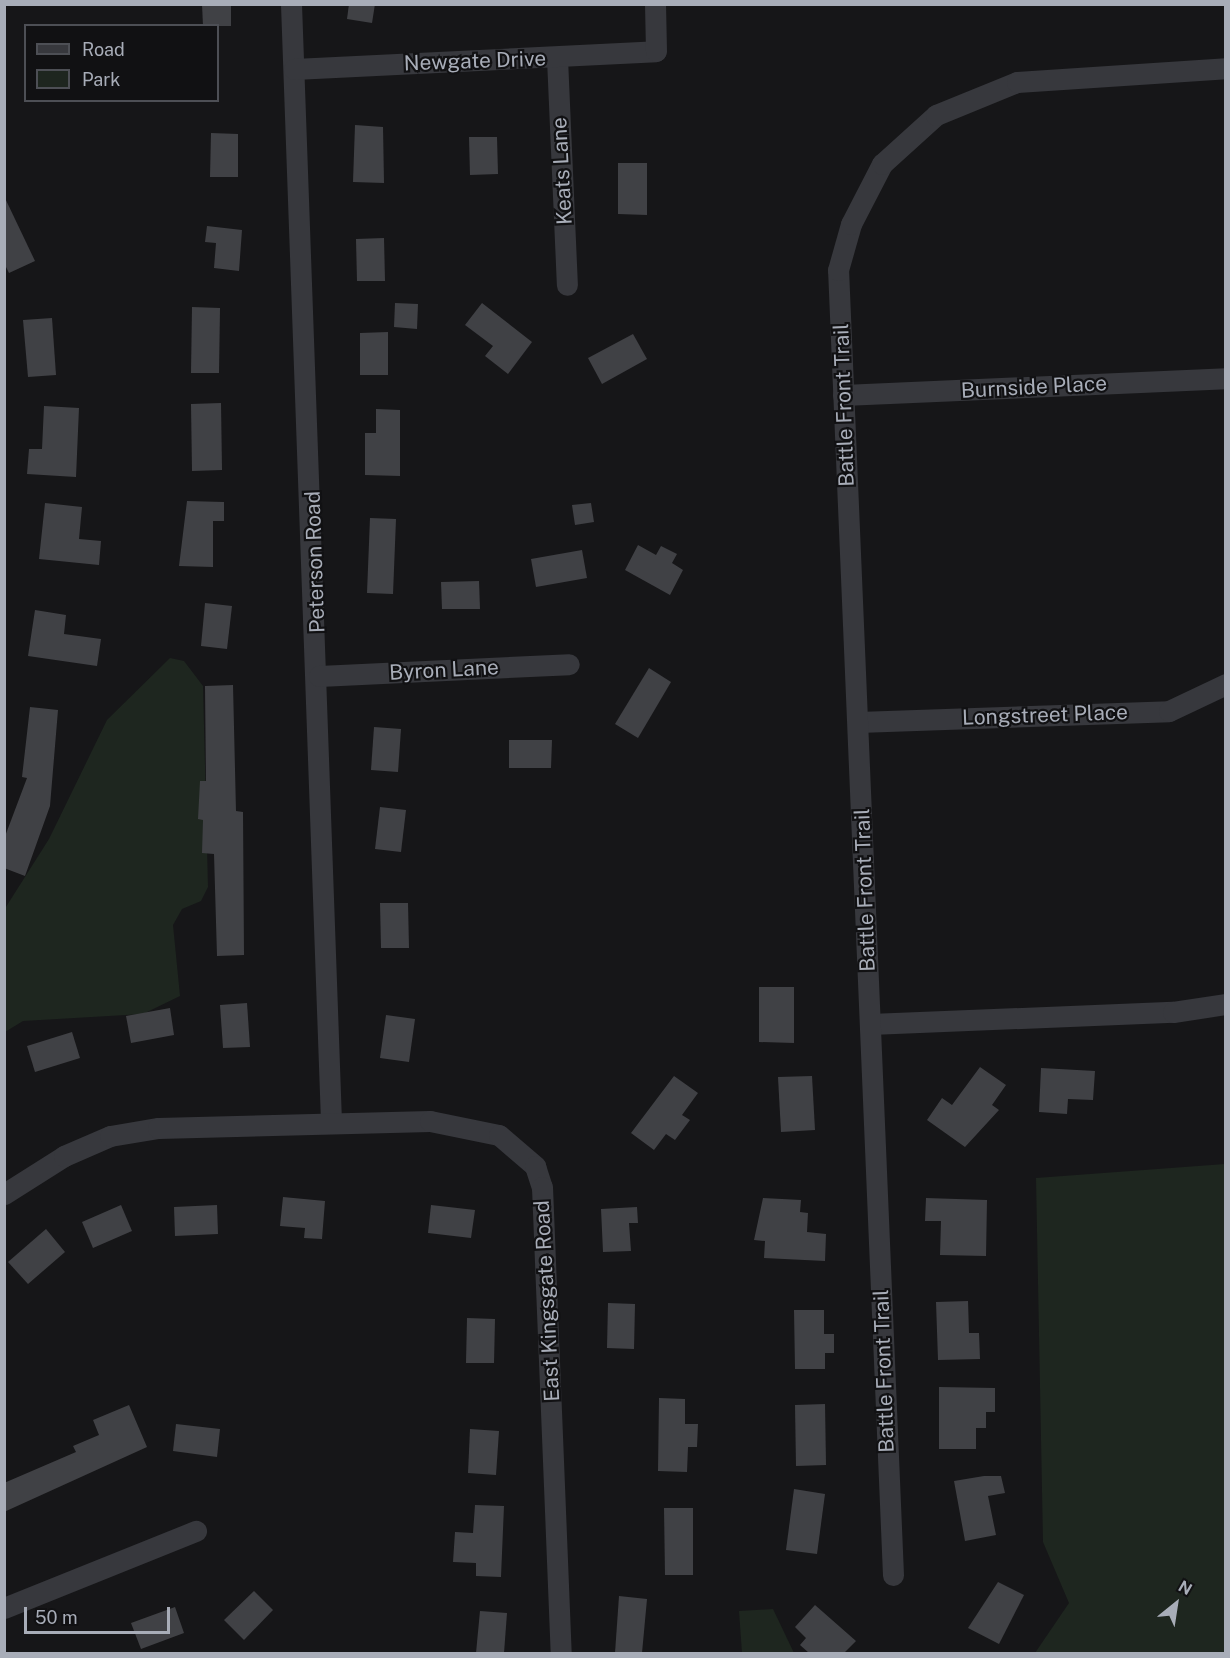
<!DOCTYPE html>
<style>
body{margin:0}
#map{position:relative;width:1230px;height:1658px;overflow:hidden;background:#161618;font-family:"Public Sans",sans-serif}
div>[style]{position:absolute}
.green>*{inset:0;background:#1e261f}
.building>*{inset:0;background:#404145}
.minor>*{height:21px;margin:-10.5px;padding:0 10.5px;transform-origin:10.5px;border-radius:10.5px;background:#37383d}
span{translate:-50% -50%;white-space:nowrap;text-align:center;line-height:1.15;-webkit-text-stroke:4.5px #111113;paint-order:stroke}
.street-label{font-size:21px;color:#a8adb8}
.frame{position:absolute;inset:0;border:6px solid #a8adb8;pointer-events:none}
.legend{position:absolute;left:24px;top:24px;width:195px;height:78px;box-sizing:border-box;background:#111113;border:2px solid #4d4f55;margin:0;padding:8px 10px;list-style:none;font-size:18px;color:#a8adb8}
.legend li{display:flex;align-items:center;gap:12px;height:30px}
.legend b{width:30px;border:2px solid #4d4f55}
.north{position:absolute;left:1146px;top:1574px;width:60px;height:60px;-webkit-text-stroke:4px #111113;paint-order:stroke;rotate:30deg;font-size:16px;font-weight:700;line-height:24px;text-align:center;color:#a8adb8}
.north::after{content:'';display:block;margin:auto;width:21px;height:27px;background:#a8adb8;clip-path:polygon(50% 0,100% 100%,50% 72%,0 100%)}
.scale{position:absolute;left:24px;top:1607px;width:146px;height:27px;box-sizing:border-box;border:3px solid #a8adb8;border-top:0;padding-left:8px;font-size:18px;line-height:21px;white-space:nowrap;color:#a8adb8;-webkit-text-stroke:4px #111113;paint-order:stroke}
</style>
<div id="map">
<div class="green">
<i style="clip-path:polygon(170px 658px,184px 661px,203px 686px,208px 887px,201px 901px,182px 909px,173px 925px,180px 996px,143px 1014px,23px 1021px,5px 1032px,4px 910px,49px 839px,107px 720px)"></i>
<i style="clip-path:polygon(1225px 1164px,1225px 1653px,1035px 1653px,1069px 1603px,1043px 1542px,1036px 1178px)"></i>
<i style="clip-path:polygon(773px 1609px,794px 1653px,742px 1653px,739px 1611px)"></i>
</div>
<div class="building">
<i style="clip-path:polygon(202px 4px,231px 4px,231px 26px,203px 26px)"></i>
<i style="clip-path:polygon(349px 4px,375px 4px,372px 23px,347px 19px)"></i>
<i style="clip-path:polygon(355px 125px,383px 127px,384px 183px,353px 182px)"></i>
<i style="clip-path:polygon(211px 133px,238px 134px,238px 177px,210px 177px)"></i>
<i style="clip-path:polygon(469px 137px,497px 137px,498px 174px,470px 175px)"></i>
<i style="clip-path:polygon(618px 163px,647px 163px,647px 215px,618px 214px)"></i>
<i style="clip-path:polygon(4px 196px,35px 261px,9px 273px,4px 263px)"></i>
<i style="clip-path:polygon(207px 226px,242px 230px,239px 271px,214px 268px,216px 243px,205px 242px)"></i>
<i style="clip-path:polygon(384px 238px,385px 281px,357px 281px,356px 239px)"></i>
<i style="clip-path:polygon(395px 303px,418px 304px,417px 329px,394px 327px)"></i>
<i style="clip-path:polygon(482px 303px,532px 342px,508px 374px,485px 356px,493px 346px,465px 325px)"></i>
<i style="clip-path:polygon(192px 307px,220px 308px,219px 373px,191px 373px)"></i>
<i style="clip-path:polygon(52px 318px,56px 375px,28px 377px,23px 320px)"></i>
<i style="clip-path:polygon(388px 332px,388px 375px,360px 375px,360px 333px)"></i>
<i style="clip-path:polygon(633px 334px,647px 359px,602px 384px,588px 358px)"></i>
<i style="clip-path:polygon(221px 403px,222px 470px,192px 471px,191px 404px)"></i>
<i style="clip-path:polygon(44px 406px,79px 408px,76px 477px,27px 474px,29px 449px,42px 449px)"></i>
<i style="clip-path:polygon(376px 409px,400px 410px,400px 476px,365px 475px,365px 433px,376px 433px)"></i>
<i style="clip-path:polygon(187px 501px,224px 502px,224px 521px,213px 521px,213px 567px,179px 566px)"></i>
<i style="clip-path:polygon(45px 503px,82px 507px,79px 539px,101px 541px,99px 565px,39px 559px)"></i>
<i style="clip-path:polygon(591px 503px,594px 522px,575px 525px,572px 505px)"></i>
<i style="clip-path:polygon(370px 518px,396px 519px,393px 594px,367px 593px)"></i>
<i style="clip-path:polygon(638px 545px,656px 555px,661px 546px,677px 554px,672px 563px,683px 570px,670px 595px,625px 570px)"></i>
<i style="clip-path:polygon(582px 550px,587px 578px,536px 587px,531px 559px)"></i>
<i style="clip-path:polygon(479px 581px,480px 609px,442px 609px,441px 582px)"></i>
<i style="clip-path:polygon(205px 603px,232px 606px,227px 649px,201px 646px)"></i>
<i style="clip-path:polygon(35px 610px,66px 615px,64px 634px,101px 639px,97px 666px,28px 656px)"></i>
<i style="clip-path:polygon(649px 668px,671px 682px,638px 738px,615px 724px)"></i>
<i style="clip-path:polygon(233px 685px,236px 811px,243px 812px,244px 955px,217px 956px,214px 854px,202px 853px,203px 820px,198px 819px,200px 781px,206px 781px,205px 686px)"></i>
<i style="clip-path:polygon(30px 707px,58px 710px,50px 806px,25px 876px,4px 868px,4px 839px,27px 778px,22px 777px)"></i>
<i style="clip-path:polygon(374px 727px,401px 729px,398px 772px,371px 770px)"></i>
<i style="clip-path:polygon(509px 740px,552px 740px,551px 768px,509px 768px)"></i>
<i style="clip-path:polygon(380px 807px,406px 810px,401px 852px,375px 849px)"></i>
<i style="clip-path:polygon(380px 903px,408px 903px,409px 948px,381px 948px)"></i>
<i style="clip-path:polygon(759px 987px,794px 987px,794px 1043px,759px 1042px)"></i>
<i style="clip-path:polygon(247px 1003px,250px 1047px,223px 1048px,220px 1005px)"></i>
<i style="clip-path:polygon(170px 1008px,174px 1035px,131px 1043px,126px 1016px)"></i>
<i style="clip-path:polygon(386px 1015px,415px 1019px,409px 1062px,380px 1058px)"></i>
<i style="clip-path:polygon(72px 1032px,80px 1058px,35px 1072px,27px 1046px)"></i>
<i style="clip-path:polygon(980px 1067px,1006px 1085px,992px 1105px,999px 1110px,965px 1147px,927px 1120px,942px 1098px,952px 1105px)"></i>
<i style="clip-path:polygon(1041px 1068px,1095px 1071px,1093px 1100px,1068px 1099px,1067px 1114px,1039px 1112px)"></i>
<i style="clip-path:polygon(674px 1076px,698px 1093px,682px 1115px,690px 1120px,675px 1140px,666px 1134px,654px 1150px,631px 1133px)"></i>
<i style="clip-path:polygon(812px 1076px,815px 1130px,781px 1132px,778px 1077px)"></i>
<i style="clip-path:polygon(283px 1197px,325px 1201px,322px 1239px,304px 1238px,305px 1228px,280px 1226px)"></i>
<i style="clip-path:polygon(763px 1198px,801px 1200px,800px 1212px,808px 1213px,807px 1232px,826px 1234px,825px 1261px,764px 1258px,765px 1241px,754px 1240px)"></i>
<i style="clip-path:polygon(926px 1198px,987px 1200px,986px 1256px,940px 1255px,941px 1221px,925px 1221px)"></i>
<i style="clip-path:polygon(121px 1205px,132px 1231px,93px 1248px,82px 1222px)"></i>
<i style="clip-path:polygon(217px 1205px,218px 1234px,175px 1236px,174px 1207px)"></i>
<i style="clip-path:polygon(431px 1205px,475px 1210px,471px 1238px,428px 1233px)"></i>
<i style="clip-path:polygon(637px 1207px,638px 1223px,629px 1223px,631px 1251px,603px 1252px,601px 1209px)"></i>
<i style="clip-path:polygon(46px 1229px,65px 1252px,28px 1284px,8px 1262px)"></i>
<i style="clip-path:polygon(968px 1301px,969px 1333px,979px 1333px,980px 1359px,938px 1360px,936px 1302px)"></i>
<i style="clip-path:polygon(608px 1303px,635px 1304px,634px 1349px,607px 1348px)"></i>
<i style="clip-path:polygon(794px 1310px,824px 1310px,824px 1334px,834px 1334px,834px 1353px,825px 1353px,825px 1369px,795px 1369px)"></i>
<i style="clip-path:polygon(467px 1318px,495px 1319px,494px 1363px,466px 1363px)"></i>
<i style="clip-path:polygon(939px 1387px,995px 1388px,995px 1412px,986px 1412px,986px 1428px,976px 1428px,976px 1449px,939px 1449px)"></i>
<i style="clip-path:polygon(659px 1398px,685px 1399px,685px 1424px,698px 1424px,697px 1447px,688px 1447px,687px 1472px,658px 1471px)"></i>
<i style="clip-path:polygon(825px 1404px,826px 1465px,796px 1466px,795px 1405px)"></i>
<i style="clip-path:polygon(129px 1405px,147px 1447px,4px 1512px,4px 1483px,76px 1452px,73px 1446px,99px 1435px,93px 1420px)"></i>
<i style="clip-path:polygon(176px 1424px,220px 1429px,217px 1457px,173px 1451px)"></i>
<i style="clip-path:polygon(470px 1429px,499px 1431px,496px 1475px,468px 1473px)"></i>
<i style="clip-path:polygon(984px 1476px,1001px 1476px,1005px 1493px,988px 1496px,996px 1535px,965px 1541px,954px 1481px)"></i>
<i style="clip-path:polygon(794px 1489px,825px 1494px,817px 1554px,786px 1550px)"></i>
<i style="clip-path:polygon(475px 1505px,504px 1506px,501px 1577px,476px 1576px,476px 1563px,453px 1562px,455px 1532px,473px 1533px)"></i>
<i style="clip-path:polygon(664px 1508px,693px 1508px,693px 1575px,665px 1575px)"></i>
<i style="clip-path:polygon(998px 1582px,1024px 1595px,999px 1644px,968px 1628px)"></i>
<i style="clip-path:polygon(254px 1591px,273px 1610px,244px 1640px,224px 1620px)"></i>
<i style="clip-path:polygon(619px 1596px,647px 1599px,642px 1653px,615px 1653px)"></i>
<i style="clip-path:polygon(815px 1605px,856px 1641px,844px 1653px,809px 1653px,800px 1645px,806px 1638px,795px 1627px)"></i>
<i style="clip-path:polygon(175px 1607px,184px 1633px,141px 1649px,131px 1623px)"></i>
<i style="clip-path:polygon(480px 1611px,507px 1613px,504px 1653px,476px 1653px)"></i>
</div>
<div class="minor">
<i style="left:291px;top:4px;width:1118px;rotate:87.95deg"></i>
<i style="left:557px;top:58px;width:227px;rotate:87.5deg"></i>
<i style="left:294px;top:69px;width:362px;rotate:-2.8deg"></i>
<i style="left:656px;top:51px;width:47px;rotate:-91.2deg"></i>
<i style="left:843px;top:395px;width:383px;rotate:-2.5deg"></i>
<i style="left:319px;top:676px;width:250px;rotate:-2.7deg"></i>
<i style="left:858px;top:722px;width:311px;rotate:-2deg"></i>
<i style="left:1169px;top:711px;width:63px;rotate:-25.3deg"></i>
<i style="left:870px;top:1024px;width:303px;rotate:-2.3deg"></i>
<i style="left:1173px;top:1012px;width:54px;rotate:-8.6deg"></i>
<i style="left:4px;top:1194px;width:71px;rotate:-32.3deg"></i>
<i style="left:64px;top:1156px;width:50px;rotate:-23.5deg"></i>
<i style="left:110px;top:1136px;width:49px;rotate:-9.5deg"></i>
<i style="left:158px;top:1128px;width:272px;rotate:-1.5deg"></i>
<i style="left:430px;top:1121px;width:70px;rotate:11.5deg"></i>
<i style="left:499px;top:1135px;width:48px;rotate:40.7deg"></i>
<i style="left:535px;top:1166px;width:22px;rotate:72deg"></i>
<i style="left:542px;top:1187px;width:467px;rotate:87.7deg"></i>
<i style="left:893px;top:1575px;width:1306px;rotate:-92.41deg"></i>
<i style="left:838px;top:270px;width:48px;rotate:-74.2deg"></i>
<i style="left:851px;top:224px;width:68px;rotate:-62.7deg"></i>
<i style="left:882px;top:164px;width:73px;rotate:-42.2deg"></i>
<i style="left:936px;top:115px;width:87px;rotate:-22.2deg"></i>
<i style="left:1017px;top:82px;width:209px;rotate:-3.8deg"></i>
<i style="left:4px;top:1608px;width:207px;rotate:-21.9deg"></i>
</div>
<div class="street-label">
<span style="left:475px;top:61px;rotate:-2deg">Newgate Drive</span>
<span style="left:562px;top:171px;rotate:-93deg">Keats Lane</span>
<span style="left:1034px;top:387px;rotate:-3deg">Burnside Place</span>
<span style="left:844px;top:405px;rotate:-92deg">Battle Front Trail</span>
<span style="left:315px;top:562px;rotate:-92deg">Peterson Road</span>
<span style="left:444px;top:670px;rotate:-3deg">Byron Lane</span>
<span style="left:1045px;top:715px;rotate:-2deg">Longstreet Place</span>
<span style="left:865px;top:890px;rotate:-92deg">Battle Front Trail</span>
<span style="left:547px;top:1301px;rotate:-93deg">East Kingsgate Road</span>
<span style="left:884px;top:1371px;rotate:-92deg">Battle Front Trail</span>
</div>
<div class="frame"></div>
<ul class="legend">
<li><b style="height:8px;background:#37383d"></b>Road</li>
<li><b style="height:16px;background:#1e261f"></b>Park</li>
</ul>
<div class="north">N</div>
<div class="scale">50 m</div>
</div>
